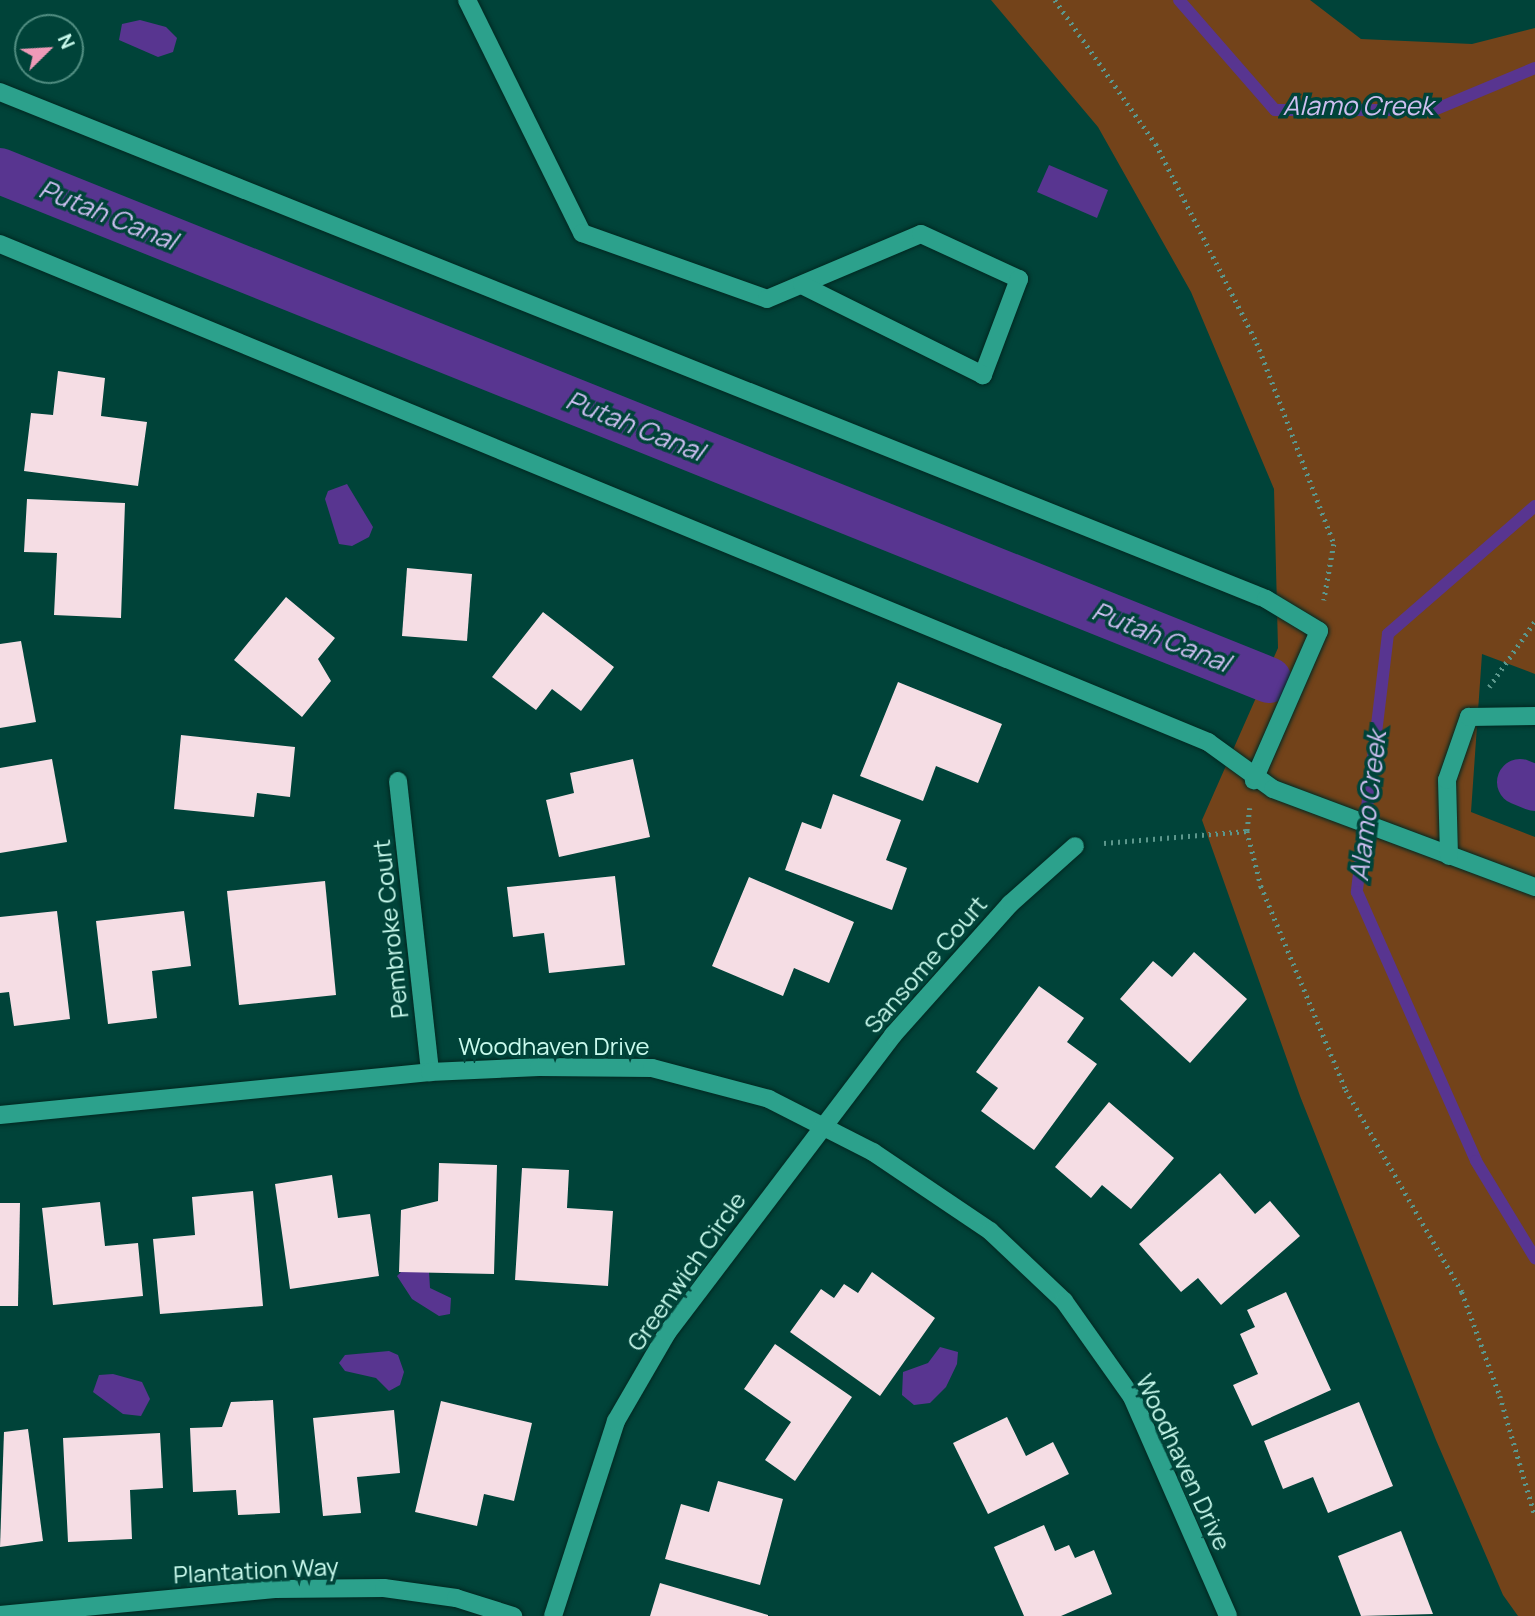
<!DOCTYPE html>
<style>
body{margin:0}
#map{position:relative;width:1535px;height:1616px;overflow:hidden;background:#004339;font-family:Manrope,sans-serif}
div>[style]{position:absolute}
.green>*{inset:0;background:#73431a}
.water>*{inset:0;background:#583590}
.stream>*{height:12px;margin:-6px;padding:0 6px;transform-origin:6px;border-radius:6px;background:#583590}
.canal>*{height:46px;margin:-23px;padding:0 23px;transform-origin:23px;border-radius:23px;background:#583590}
.building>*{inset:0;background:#f5dde4}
.path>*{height:4.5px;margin-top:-2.25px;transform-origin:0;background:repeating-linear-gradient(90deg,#5c978c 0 2px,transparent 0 7px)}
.roads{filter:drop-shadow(0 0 2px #022720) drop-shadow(0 0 2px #022720)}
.service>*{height:18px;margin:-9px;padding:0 9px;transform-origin:9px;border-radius:9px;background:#2ca18c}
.minor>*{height:18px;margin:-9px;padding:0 9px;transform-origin:9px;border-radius:9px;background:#2ca18c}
span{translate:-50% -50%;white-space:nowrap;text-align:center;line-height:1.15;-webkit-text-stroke:7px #004339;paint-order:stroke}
.street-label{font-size:24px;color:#cafbee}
.water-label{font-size:26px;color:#cdbff1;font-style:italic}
.north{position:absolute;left:14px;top:14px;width:70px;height:70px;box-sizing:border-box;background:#004339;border:2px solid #518d81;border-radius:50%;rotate:66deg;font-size:19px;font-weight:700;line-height:28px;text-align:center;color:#cafbee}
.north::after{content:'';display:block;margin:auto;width:24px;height:32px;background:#ef9ab8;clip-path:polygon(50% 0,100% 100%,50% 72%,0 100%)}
</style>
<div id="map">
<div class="green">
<i style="clip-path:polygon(991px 0,1310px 0,1361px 39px,1472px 44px,1535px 28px,1535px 674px,1482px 654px,1471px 812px,1535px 837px,1535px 1616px,1518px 1616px,1503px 1595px,1436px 1440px,1300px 1096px,1202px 820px,1278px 648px,1274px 489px,1191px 292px,1098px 127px)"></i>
</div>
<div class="water">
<i style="clip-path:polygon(140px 20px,166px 27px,177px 38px,173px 52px,158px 57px,119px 40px,122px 24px)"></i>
<i style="clip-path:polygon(1049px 165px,1108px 190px,1097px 218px,1037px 192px)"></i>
<i style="clip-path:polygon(347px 484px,373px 527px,369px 537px,352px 546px,339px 544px,325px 499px,328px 491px)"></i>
<i style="clip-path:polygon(402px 1271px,429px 1272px,430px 1288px,451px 1298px,450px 1314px,439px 1316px,412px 1299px,397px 1276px)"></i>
<i style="clip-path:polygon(940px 1347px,958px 1352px,957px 1364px,946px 1387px,930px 1403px,914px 1405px,902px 1395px,903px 1372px,928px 1363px)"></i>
<i style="clip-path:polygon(389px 1351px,398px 1355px,404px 1372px,400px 1385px,389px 1391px,376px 1378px,345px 1371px,339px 1363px,345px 1355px)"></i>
<i style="clip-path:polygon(113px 1374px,142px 1382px,150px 1399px,141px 1416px,123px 1414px,93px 1392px,99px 1375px)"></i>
</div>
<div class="stream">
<i style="left:1179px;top:0;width:146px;rotate:48.9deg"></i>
<i style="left:1275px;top:110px;width:159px"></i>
<i style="left:1434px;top:110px;width:109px;rotate:-22.6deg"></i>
<i style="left:1535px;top:506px;width:195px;rotate:139deg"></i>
<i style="left:1388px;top:634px;width:260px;rotate:96.9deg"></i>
<i style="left:1357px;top:892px;width:294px;rotate:66.1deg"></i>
<i style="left:1476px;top:1161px;width:114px;rotate:58.7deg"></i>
</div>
<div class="canal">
<i style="left:0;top:171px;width:1367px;rotate:21.86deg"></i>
<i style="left:1520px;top:782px;width:16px;rotate:22deg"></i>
</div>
<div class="building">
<i style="clip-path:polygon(58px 371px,105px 378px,101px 416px,147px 422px,138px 486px,24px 471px,31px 413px,53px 415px)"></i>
<i style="clip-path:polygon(27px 499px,125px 503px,121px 618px,54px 615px,57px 553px,24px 552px)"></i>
<i style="clip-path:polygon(407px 568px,472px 574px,467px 641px,402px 636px)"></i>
<i style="clip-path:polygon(286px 597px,335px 638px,318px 659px,331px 681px,302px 717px,234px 660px)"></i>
<i style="clip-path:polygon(543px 612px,614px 667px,581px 711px,552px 689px,536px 710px,492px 677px)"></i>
<i style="clip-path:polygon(21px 641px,36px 722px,0 728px,0 644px)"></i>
<i style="clip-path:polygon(898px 682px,1002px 724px,978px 783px,936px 766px,923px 801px,860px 776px)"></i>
<i style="clip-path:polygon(181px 735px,295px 747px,290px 797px,257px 793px,254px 817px,174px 809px)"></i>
<i style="clip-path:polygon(52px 759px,67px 842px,0 853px,0 768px)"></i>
<i style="clip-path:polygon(633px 759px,650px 837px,559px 857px,546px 800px,574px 793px,570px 773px)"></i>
<i style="clip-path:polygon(833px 794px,901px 820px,886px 860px,907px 868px,892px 910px,785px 870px,802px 822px,821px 829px)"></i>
<i style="clip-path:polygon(615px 876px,625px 965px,549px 973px,544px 933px,513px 937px,507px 887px)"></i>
<i style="clip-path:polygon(749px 877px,854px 922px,829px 983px,794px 968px,783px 996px,712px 966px)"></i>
<i style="clip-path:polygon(325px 881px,336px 995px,239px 1005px,227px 891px)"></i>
<i style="clip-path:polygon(57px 911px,70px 1019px,14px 1026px,9px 992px,0 993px,0 917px)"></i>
<i style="clip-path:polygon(184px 911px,191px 966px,152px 971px,157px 1018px,108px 1024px,96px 921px)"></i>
<i style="clip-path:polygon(1194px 952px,1247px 999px,1190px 1063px,1120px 999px,1153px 961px,1172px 977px)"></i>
<i style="clip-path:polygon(1039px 986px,1084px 1018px,1067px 1042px,1097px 1064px,1034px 1150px,981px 1111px,998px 1088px,976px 1072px)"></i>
<i style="clip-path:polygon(1109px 1102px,1174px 1158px,1131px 1209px,1102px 1185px,1091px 1198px,1055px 1167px)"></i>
<i style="clip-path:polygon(439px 1163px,497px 1165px,494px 1274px,399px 1272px,401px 1210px,438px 1201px)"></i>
<i style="clip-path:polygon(522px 1168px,569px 1170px,567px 1208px,613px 1211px,608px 1286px,515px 1280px)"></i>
<i style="clip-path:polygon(1220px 1173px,1255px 1214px,1270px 1201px,1300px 1236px,1221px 1305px,1198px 1278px,1181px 1292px,1139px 1244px)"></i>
<i style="clip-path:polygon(332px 1175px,338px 1218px,370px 1214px,379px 1276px,290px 1289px,275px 1184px)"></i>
<i style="clip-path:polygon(253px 1191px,263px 1306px,160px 1314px,153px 1239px,195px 1235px,192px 1197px)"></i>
<i style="clip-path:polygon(100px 1202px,105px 1246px,138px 1243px,143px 1296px,53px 1305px,42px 1208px)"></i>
<i style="clip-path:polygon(0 1203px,20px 1203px,18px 1306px,0 1306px)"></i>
<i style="clip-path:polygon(872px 1272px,935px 1318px,880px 1396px,790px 1332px,821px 1289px,834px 1298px,844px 1284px,858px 1293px)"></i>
<i style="clip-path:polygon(1286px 1292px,1331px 1390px,1252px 1426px,1233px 1385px,1258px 1374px,1240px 1334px,1255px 1327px,1247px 1310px)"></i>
<i style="clip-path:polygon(775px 1344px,852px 1397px,795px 1481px,765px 1460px,791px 1422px,744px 1389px)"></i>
<i style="clip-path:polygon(273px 1400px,280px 1513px,238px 1515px,236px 1490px,193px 1492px,190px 1428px,222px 1427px,231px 1402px)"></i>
<i style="clip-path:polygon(441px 1401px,532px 1423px,514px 1501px,484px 1494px,477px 1526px,415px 1512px)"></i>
<i style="clip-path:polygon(1359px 1402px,1393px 1486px,1328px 1513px,1313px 1477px,1283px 1489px,1264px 1441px)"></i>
<i style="clip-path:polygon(394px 1410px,400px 1473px,357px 1477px,361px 1513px,323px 1516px,313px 1418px)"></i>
<i style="clip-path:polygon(1007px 1417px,1026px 1456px,1053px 1442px,1069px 1474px,988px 1514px,953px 1443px)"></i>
<i style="clip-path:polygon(28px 1429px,43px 1541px,0 1547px,4px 1432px)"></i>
<i style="clip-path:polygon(160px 1433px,163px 1488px,130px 1490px,132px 1539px,68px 1542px,63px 1438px)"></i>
<i style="clip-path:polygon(718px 1481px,783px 1499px,760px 1585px,665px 1559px,681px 1504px,709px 1512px)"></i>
<i style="clip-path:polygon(1044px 1525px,1055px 1551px,1069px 1545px,1075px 1558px,1094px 1550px,1112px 1594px,1061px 1616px,1024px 1616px,994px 1547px)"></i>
<i style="clip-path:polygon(1401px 1531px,1433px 1614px,1361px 1616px,1338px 1556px)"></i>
<i style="clip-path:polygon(660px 1583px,768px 1615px,768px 1616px,650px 1616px)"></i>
</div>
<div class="path">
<i style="left:1055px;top:0;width:176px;rotate:55deg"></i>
<i style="left:1156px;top:144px;width:223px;rotate:63.1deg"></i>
<i style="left:1257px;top:343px;width:215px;rotate:69deg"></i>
<i style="left:1334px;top:544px;width:57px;rotate:100.1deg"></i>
<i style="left:1489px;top:687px;width:80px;rotate:-55.1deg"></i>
<i style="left:1250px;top:808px;width:23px;rotate:97deg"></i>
<i style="left:1247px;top:831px;width:57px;rotate:75.7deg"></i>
<i style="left:1261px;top:886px;width:221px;rotate:67.4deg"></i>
<i style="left:1346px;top:1090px;width:233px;rotate:60.1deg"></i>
<i style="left:1462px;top:1292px;width:111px;rotate:69.9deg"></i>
<i style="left:1500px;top:1396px;width:125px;rotate:73.7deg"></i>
<i style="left:1104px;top:843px;width:144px;rotate:-4.8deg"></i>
</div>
<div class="roads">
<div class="service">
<i style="left:467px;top:0;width:260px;rotate:63.7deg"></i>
<i style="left:582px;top:233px;width:196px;rotate:19.6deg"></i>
<i style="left:767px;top:299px;width:167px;rotate:-22.9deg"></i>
<i style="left:921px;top:234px;width:108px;rotate:24.7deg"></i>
<i style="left:1019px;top:279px;width:103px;rotate:110.6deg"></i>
<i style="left:983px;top:375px;width:202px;rotate:-153.6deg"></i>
<i style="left:0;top:92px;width:1364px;rotate:21.82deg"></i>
<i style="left:1266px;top:599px;width:62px;rotate:31.1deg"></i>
<i style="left:1319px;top:631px;width:163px;rotate:113.6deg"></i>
<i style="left:0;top:244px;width:1307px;rotate:22.4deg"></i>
<i style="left:1208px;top:742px;width:80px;rotate:35.9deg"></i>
<i style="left:1273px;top:789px;width:280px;rotate:20.5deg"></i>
<i style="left:1449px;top:856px;width:76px;rotate:-91.5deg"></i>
<i style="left:1447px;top:780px;width:67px;rotate:-70.8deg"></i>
<i style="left:1469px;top:717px;width:66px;rotate:-0.9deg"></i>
</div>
<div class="minor">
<i style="left:398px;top:781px;width:293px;rotate:83.7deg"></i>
<i style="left:0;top:1115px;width:432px;rotate:-5.7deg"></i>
<i style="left:430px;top:1072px;width:109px;rotate:-2.6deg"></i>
<i style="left:539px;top:1067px;width:113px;rotate:0.5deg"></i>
<i style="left:652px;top:1068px;width:121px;rotate:14.8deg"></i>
<i style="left:769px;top:1099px;width:117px;rotate:27deg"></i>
<i style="left:873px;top:1152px;width:141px;rotate:34deg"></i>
<i style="left:990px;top:1231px;width:102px;rotate:43.4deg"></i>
<i style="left:1064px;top:1301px;width:118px;rotate:54.7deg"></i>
<i style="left:1132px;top:1397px;width:239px;rotate:66.3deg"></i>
<i style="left:0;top:1615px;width:276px;rotate:-5.4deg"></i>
<i style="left:275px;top:1589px;width:109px;rotate:-0.5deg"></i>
<i style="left:384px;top:1588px;width:73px;rotate:7.9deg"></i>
<i style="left:456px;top:1598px;width:60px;rotate:17.5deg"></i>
<i style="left:553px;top:1616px;width:205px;rotate:-72.1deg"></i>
<i style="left:616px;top:1421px;width:102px;rotate:-59.9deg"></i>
<i style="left:667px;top:1333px;width:374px;rotate:-52.8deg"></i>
<i style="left:893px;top:1035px;width:176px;rotate:-48.2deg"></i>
<i style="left:1010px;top:904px;width:87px;rotate:-41.7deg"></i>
</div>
</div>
<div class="street-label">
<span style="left:390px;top:929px;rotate:-96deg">Pembroke Court</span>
<span style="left:925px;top:964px;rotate:-49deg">Sansome Court</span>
<span style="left:554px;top:1046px">Woodhaven Drive</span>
<span style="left:686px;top:1271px;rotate:-55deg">Greenwich Circle</span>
<span style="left:1184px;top:1462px;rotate:65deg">Woodhaven Drive</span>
<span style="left:256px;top:1570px;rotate:-3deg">Plantation Way</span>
</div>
<div class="water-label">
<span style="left:1358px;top:106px">Alamo Creek</span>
<span style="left:108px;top:215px;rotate:22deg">Putah Canal</span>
<span style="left:635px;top:426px;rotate:22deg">Putah Canal</span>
<span style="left:1161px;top:637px;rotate:22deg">Putah Canal</span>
<span style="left:1368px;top:806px;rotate:-83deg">Alamo Creek</span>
</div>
<div class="north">N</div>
</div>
